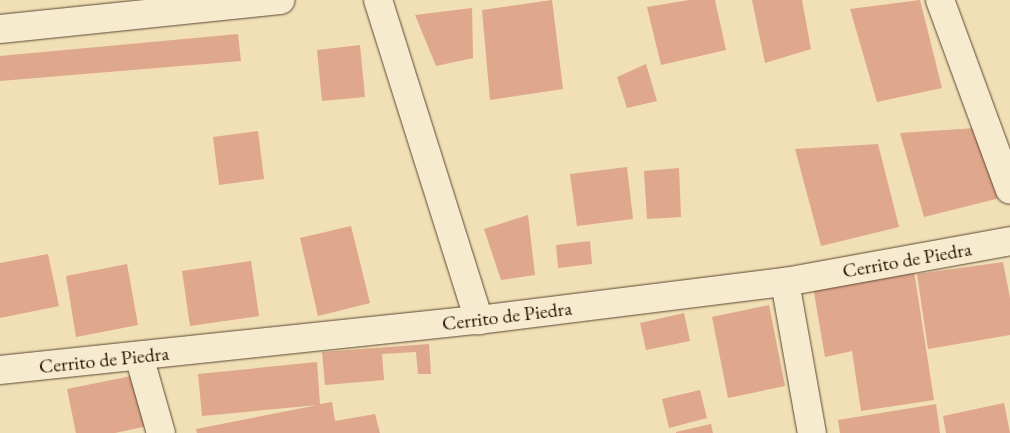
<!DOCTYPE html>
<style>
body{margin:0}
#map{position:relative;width:1010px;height:433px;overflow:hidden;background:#f1dfb5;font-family:"EB Garamond",serif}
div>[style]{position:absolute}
.building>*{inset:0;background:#dfa78b}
.roads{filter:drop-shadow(0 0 1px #5c4833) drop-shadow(0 0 1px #5c4833)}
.street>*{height:28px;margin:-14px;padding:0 14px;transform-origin:14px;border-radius:14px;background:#f6eacf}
span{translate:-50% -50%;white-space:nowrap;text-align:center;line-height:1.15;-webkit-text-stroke:5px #f6eacf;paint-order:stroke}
.street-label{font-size:20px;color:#2b1508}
</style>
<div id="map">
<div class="building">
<i style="clip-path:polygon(552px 0,563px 89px,490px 100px,482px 10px)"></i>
<i style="clip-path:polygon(689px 0,715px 0,726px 50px,661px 65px,647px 7px)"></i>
<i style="clip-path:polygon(752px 0,802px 0,811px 49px,765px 63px)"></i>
<i style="clip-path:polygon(920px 0,942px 88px,877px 102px,850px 9px)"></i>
<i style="clip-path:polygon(472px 8px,473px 58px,436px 66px,415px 15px)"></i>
<i style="clip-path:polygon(238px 34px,241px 61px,0 81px,0 56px)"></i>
<i style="clip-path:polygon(360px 45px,365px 97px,322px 101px,317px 50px)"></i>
<i style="clip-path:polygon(646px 64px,657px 101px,627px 108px,617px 77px)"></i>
<i style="clip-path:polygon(976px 128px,1000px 198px,924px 217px,900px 133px)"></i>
<i style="clip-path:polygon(258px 131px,264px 179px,219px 185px,213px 137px)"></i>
<i style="clip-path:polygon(878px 144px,899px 227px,821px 246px,795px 149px)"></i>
<i style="clip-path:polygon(627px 167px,633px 219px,577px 226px,570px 174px)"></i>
<i style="clip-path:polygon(679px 168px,681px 217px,647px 219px,644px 171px)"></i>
<i style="clip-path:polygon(528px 215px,535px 275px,501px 280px,484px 229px)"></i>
<i style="clip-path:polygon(351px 226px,370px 303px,318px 316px,300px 238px)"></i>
<i style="clip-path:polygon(590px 241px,592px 264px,558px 268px,556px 245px)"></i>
<i style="clip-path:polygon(48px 254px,59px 306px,0 318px,0 263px)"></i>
<i style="clip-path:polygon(251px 261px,259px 316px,190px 326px,182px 271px)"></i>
<i style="clip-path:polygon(1003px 262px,1010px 298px,1010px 335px,928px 349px,917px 274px)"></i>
<i style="clip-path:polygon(127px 264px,138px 325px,76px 337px,66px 276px)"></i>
<i style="clip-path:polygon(914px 271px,934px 400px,861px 411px,852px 351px,825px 357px,813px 287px)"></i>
<i style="clip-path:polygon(769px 305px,785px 386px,728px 398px,712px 317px)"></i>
<i style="clip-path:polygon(684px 313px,690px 341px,646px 350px,640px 323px)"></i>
<i style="clip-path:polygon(429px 344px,431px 374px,418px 374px,416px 352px,382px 354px,384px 380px,325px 385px,322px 352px)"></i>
<i style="clip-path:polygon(317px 362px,320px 404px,332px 402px,335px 421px,375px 414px,380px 433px,197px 433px,196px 429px,318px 405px,202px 416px,198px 374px)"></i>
<i style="clip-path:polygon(141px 374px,152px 425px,115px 433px,76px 433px,67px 389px)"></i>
<i style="clip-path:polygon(700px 390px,707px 418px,669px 428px,662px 399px)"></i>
<i style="clip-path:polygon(1004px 403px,1010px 433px,946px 433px,943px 416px)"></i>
<i style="clip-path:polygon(936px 404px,940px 433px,840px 433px,838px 420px)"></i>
<i style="clip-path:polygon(711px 424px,713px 433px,676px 433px,676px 432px)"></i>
</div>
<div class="roads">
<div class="street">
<i style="left:378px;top:0;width:336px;rotate:72.5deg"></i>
<i style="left:940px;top:0;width:202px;rotate:69.8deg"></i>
<i style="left:0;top:29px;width:282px;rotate:-5.9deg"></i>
<i style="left:785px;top:282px;width:153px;rotate:79.9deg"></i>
<i style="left:139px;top:356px;width:80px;rotate:74.1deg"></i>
<i style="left:0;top:370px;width:482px;rotate:-6deg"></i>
<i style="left:479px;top:320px;width:308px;rotate:-7.1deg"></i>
<i style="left:785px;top:282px;width:229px;rotate:-10.3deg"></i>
</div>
</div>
<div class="street-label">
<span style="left:907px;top:260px;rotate:-10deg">Cerrito de Piedra</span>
<span style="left:507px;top:316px;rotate:-7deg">Cerrito de Piedra</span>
<span style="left:104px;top:360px;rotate:-6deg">Cerrito de Piedra</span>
</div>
</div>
